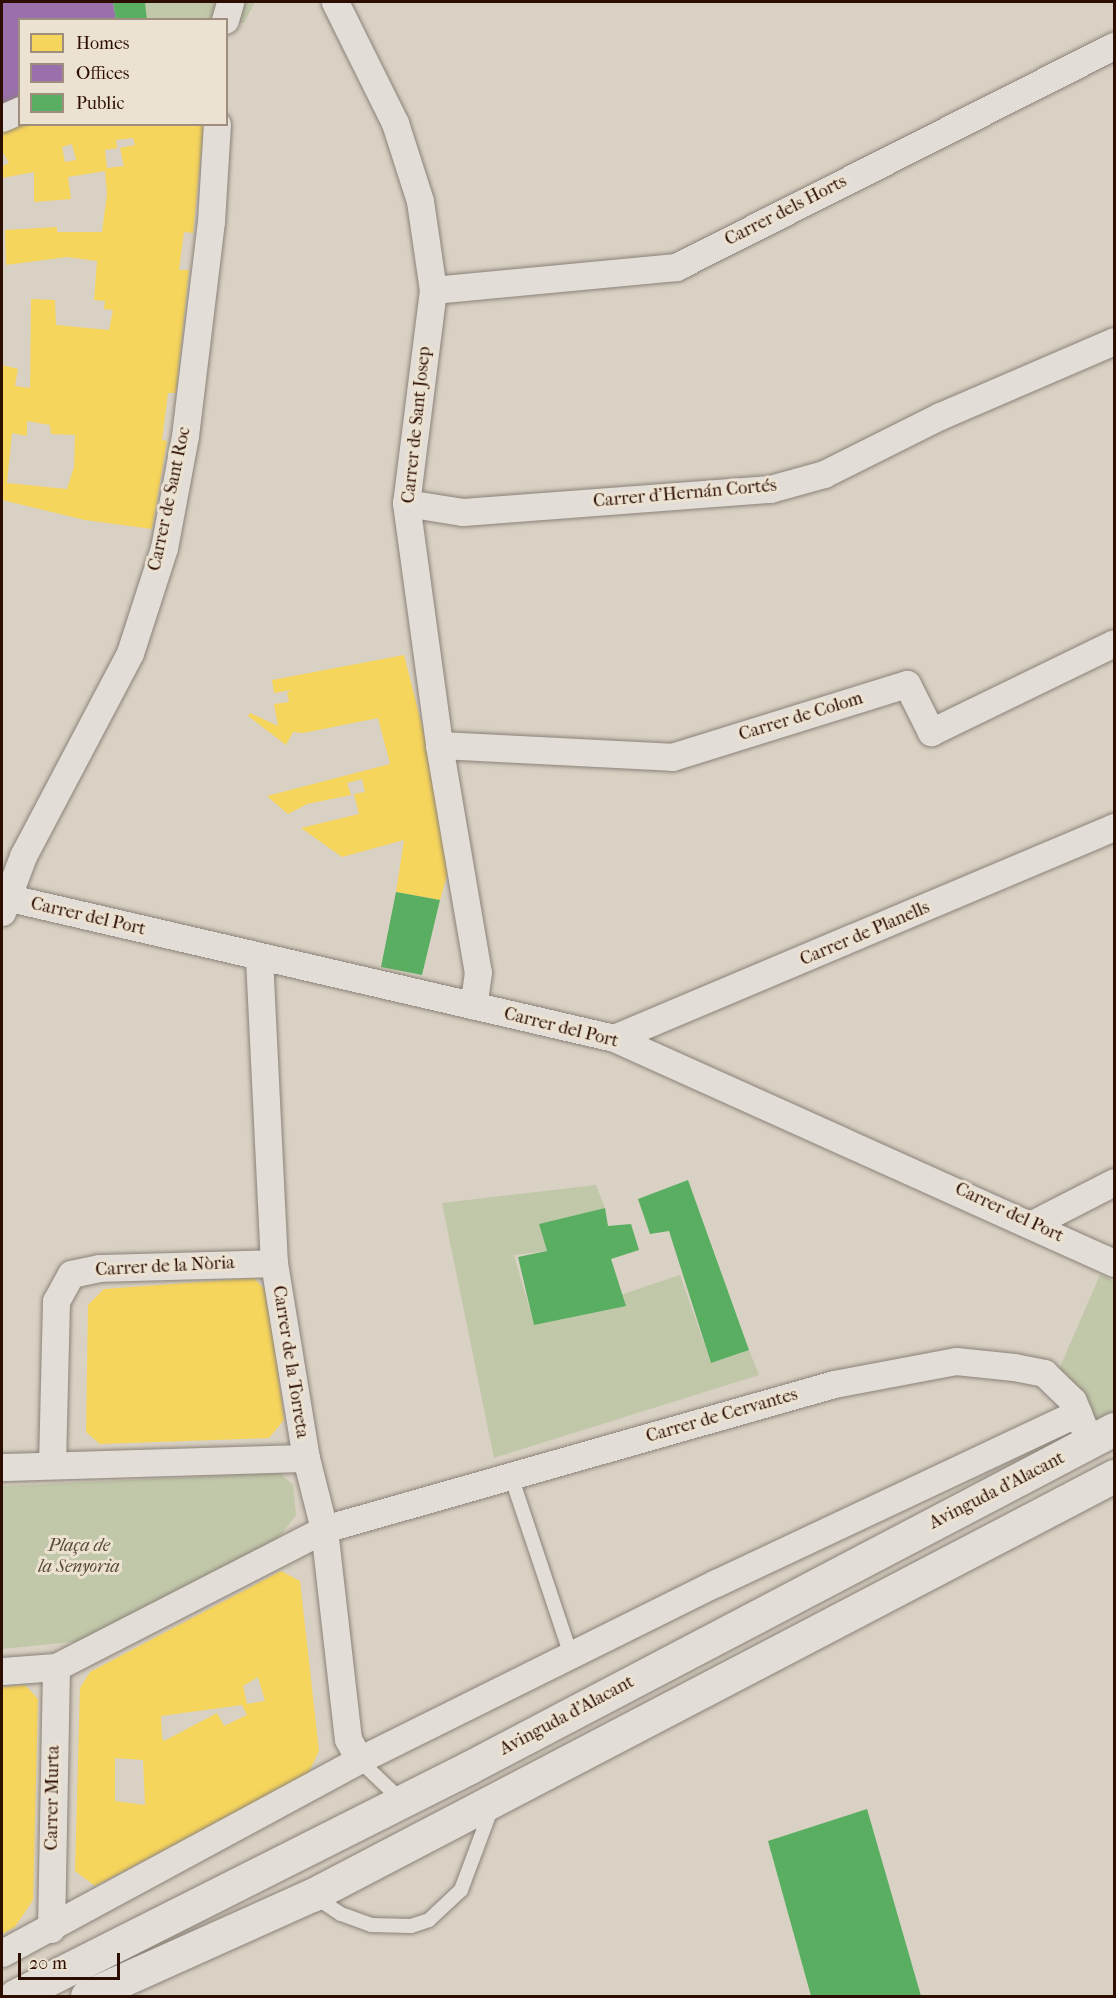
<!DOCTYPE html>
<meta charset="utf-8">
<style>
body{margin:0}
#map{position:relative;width:1116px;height:1998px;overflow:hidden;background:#d9d1c3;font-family:"IM FELL French Canon",serif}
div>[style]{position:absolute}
.green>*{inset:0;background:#c1c7a9}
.homes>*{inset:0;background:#f6d55c}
.offices>*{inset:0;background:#9970ab}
.public>*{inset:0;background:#5aae61}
.roads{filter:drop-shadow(0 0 2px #8b8279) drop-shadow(0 0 2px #8b8279)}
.lane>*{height:14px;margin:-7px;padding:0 7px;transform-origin:7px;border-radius:7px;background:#e2ded7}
.street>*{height:27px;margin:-13.5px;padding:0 13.5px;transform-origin:13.5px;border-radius:13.5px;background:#e2ded7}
.secondary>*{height:33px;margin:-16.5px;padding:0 16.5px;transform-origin:16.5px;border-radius:16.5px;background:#e2ded7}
span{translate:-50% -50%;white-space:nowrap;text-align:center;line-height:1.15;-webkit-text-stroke:6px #ece2d2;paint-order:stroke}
.street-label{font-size:18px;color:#2b0d01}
.park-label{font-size:18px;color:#594b34;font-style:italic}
.frame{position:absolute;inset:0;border:3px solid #2b0d01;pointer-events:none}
.legend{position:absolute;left:18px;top:18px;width:210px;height:108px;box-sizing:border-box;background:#ece2d2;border:2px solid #9f8d7e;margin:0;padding:8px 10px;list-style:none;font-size:18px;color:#2b0d01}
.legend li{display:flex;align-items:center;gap:12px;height:30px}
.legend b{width:30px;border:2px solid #9f8d7e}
.scale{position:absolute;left:18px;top:1953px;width:102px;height:27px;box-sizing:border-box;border:3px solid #2b0d01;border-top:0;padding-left:8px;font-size:18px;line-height:21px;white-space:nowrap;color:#2b0d01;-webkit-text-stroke:4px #ece2d2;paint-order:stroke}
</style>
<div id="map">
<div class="green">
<i style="clip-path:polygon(145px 2px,255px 2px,244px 23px,147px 19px)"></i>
<i style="clip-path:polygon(596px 1185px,605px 1208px,539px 1224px,547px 1251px,514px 1255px,534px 1324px,680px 1275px,711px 1363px,749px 1350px,759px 1375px,494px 1458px,442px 1203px)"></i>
<i style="clip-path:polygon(1100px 1275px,1114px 1281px,1114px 1411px,1087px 1425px,1060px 1367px)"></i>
<i style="clip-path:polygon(280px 1473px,293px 1485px,296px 1515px,273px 1545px,81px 1641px,2px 1649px,2px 1486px)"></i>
</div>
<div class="homes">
<i style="clip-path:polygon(evenodd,2px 123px,204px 124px,193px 233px,184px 232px,179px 270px,189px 270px,181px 346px,176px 393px,168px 393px,162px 440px,167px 441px,152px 529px,85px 520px,2px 500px,2px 365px,18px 369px,15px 386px,30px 388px,31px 299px,55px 300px,56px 325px,109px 330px,113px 310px,104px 309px,105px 301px,94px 300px,97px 261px,67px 257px,6px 265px,5px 230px,57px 227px,57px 232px,102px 232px,107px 194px,105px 171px,68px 177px,71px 199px,34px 202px,34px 172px,2px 178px,2px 166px,9px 163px,2px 151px,2px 123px,133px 138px,135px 145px,120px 148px,124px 166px,107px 168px,105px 150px,117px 148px,116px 140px,133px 138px,2px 123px,72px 144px,76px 160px,65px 162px,62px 147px,72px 144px,2px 123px,27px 421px,50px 425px,51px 434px,75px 435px,74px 467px,67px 489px,7px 483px,12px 433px,27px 436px,27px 421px)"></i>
<i style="clip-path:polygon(404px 655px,454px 851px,440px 900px,396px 892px,404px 840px,342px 857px,301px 828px,359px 814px,354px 794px,365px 792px,362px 779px,347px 783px,351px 795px,307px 804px,288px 814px,267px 796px,390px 764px,378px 718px,303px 733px,293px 732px,286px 745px,248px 716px,250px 713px,278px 726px,274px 704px,289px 702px,287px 693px,291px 690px,274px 693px,272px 680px)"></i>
<i style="clip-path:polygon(254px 1278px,268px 1293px,284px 1420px,269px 1438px,100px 1444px,86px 1432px,88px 1305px,104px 1289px)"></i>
<i style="clip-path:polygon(evenodd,281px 1571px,300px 1581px,319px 1751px,307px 1776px,95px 1886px,75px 1871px,80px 1688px,90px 1672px,281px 1571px,258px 1677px,265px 1701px,247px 1704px,243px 1686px,258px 1677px,281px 1571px,242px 1705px,247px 1715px,224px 1726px,217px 1713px,164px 1741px,162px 1738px,161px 1716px,242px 1705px,281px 1571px,115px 1758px,143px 1760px,145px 1805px,115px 1801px,115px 1758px)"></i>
<i style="clip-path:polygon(25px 1685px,38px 1699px,33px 1900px,15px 1927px,2px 1934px,2px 1687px)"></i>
</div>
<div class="offices">
<i style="clip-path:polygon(2px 2px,113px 2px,116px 20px,20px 20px,20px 100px,2px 108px)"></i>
</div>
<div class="public">
<i style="clip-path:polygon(113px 2px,145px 2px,147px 20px,116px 20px)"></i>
<i style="clip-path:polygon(396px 892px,440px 900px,422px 975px,381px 967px)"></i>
<i style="clip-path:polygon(688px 1180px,749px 1350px,711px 1363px,669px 1231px,650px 1234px,638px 1199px)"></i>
<i style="clip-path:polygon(605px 1208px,608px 1226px,631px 1224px,639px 1250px,611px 1259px,626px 1306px,534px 1325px,518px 1257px,547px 1251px,539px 1224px)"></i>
<i style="clip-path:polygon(867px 1809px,921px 1996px,811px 1996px,768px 1841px)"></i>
</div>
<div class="roads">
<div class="lane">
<i style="left:511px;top:1476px;width:189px;rotate:71.5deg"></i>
<i style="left:359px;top:1760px;width:59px;rotate:43.6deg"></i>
<i style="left:314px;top:1896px;width:32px;rotate:34deg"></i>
<i style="left:341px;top:1914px;width:32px;rotate:20deg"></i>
<i style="left:371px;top:1925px;width:40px;rotate:1.4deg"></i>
<i style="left:411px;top:1926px;width:19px;rotate:-18deg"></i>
<i style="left:429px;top:1920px;width:44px;rotate:-43.2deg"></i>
<i style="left:461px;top:1890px;width:89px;rotate:-69.5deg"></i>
</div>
<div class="street">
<i style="left:335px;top:2px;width:135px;rotate:63.6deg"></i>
<i style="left:395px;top:123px;width:82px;rotate:72.2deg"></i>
<i style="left:420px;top:201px;width:90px;rotate:81.7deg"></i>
<i style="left:433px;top:290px;width:215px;rotate:97.2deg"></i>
<i style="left:406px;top:503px;width:244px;rotate:82.2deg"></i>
<i style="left:439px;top:745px;width:230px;rotate:80.3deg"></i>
<i style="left:478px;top:972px;width:34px;rotate:98deg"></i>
<i style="left:225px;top:20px;width:19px;rotate:-74deg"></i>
<i style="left:2px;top:118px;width:20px;rotate:-24deg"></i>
<i style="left:433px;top:290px;width:244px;rotate:-5.4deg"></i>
<i style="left:676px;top:267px;width:491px;rotate:-26.8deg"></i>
<i style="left:406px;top:503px;width:58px;rotate:9deg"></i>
<i style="left:463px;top:512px;width:308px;rotate:-4.3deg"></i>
<i style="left:770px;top:489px;width:56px;rotate:-15.5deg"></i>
<i style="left:824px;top:474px;width:130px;rotate:-26.6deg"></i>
<i style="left:940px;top:416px;width:189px;rotate:-23.3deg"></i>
<i style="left:439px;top:745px;width:233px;rotate:2.9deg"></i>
<i style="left:672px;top:757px;width:246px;rotate:-17.3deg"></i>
<i style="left:907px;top:684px;width:54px;rotate:63.4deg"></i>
<i style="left:931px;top:732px;width:203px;rotate:-25.9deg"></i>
<i style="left:10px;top:898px;width:620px;rotate:13.05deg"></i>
<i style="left:614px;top:1038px;width:548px;rotate:24.23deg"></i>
<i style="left:2px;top:912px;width:60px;rotate:-69.4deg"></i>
<i style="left:23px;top:856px;width:229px;rotate:-62.2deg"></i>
<i style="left:130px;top:653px;width:110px;rotate:-72.1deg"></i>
<i style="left:164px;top:548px;width:114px;rotate:-79.4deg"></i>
<i style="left:185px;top:436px;width:217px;rotate:-83.1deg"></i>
<i style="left:211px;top:221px;width:97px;rotate:-86.5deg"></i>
<i style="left:259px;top:958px;width:305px;rotate:87.2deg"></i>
<i style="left:274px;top:1263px;width:198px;rotate:80.7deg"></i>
<i style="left:306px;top:1458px;width:73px;rotate:75.8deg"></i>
<i style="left:324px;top:1529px;width:211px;rotate:83.5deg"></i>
<i style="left:348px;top:1739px;width:24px;rotate:62deg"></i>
<i style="left:614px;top:1038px;width:543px;rotate:-22.88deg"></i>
<i style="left:1034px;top:1223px;width:90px;rotate:-27.1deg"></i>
<i style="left:52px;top:1465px;width:164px;rotate:-88.6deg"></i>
<i style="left:56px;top:1301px;width:31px;rotate:-61deg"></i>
<i style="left:71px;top:1274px;width:29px;rotate:-12deg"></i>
<i style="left:99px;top:1268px;width:175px;rotate:-1.6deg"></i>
<i style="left:2px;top:1467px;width:304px;rotate:-1.7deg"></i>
<i style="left:2px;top:1671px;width:54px;rotate:-4.2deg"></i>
<i style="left:56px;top:1667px;width:301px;rotate:-27.2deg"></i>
<i style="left:324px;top:1529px;width:530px;rotate:-15.87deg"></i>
<i style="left:834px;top:1384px;width:124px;rotate:-10.7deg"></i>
<i style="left:956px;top:1361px;width:58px;rotate:5.9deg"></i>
<i style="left:1014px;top:1367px;width:31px;rotate:11deg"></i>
<i style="left:1044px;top:1373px;width:40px;rotate:44deg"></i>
<i style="left:1073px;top:1401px;width:29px;rotate:68deg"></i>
<i style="left:51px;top:1929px;width:262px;rotate:-88.9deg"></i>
<i style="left:2px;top:1953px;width:406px;rotate:-28.4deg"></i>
<i style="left:359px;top:1760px;width:398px;rotate:-26.4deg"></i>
<i style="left:716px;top:1583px;width:400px;rotate:-25.2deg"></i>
</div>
<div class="secondary">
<i style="left:15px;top:1996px;width:509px;rotate:-26.72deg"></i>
<i style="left:470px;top:1767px;width:727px;rotate:-27.69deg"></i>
<i style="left:87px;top:1996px;width:247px;rotate:-24.2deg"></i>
<i style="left:312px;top:1895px;width:905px;rotate:-27.58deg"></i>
</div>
</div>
<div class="street-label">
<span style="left:786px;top:211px;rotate:-27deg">Carrer dels Horts</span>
<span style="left:417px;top:425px;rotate:-84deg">Carrer de Sant Josep</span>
<span style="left:685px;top:494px;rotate:-5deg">Carrer d'Hernán Cortés</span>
<span style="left:170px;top:499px;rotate:-78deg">Carrer de Sant Roc</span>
<span style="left:801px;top:717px;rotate:-17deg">Carrer de Colom</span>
<span style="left:88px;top:917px;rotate:13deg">Carrer del Port</span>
<span style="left:865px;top:934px;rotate:-23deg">Carrer de Planells</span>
<span style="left:561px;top:1028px;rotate:14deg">Carrer del Port</span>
<span style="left:1009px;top:1213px;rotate:25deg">Carrer del Port</span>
<span style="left:165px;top:1267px;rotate:-3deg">Carrer de la Nòria</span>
<span style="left:290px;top:1362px;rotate:81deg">Carrer de la Torreta</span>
<span style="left:722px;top:1416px;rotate:-16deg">Carrer de Cervantes</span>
<span style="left:997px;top:1491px;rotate:-27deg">Avinguda d'Alacant</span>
<span style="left:567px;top:1716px;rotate:-28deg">Avinguda d'Alacant</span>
<span style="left:53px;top:1798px;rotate:-89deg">Carrer Murta</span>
</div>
<div class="park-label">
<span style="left:79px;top:1557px">Plaça de<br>la Senyoria</span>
</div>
<div class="frame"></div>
<ul class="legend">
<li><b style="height:16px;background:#f6d55c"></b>Homes</li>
<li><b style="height:16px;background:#9970ab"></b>Offices</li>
<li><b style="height:16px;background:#5aae61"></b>Public</li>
</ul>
<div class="scale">20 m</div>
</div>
